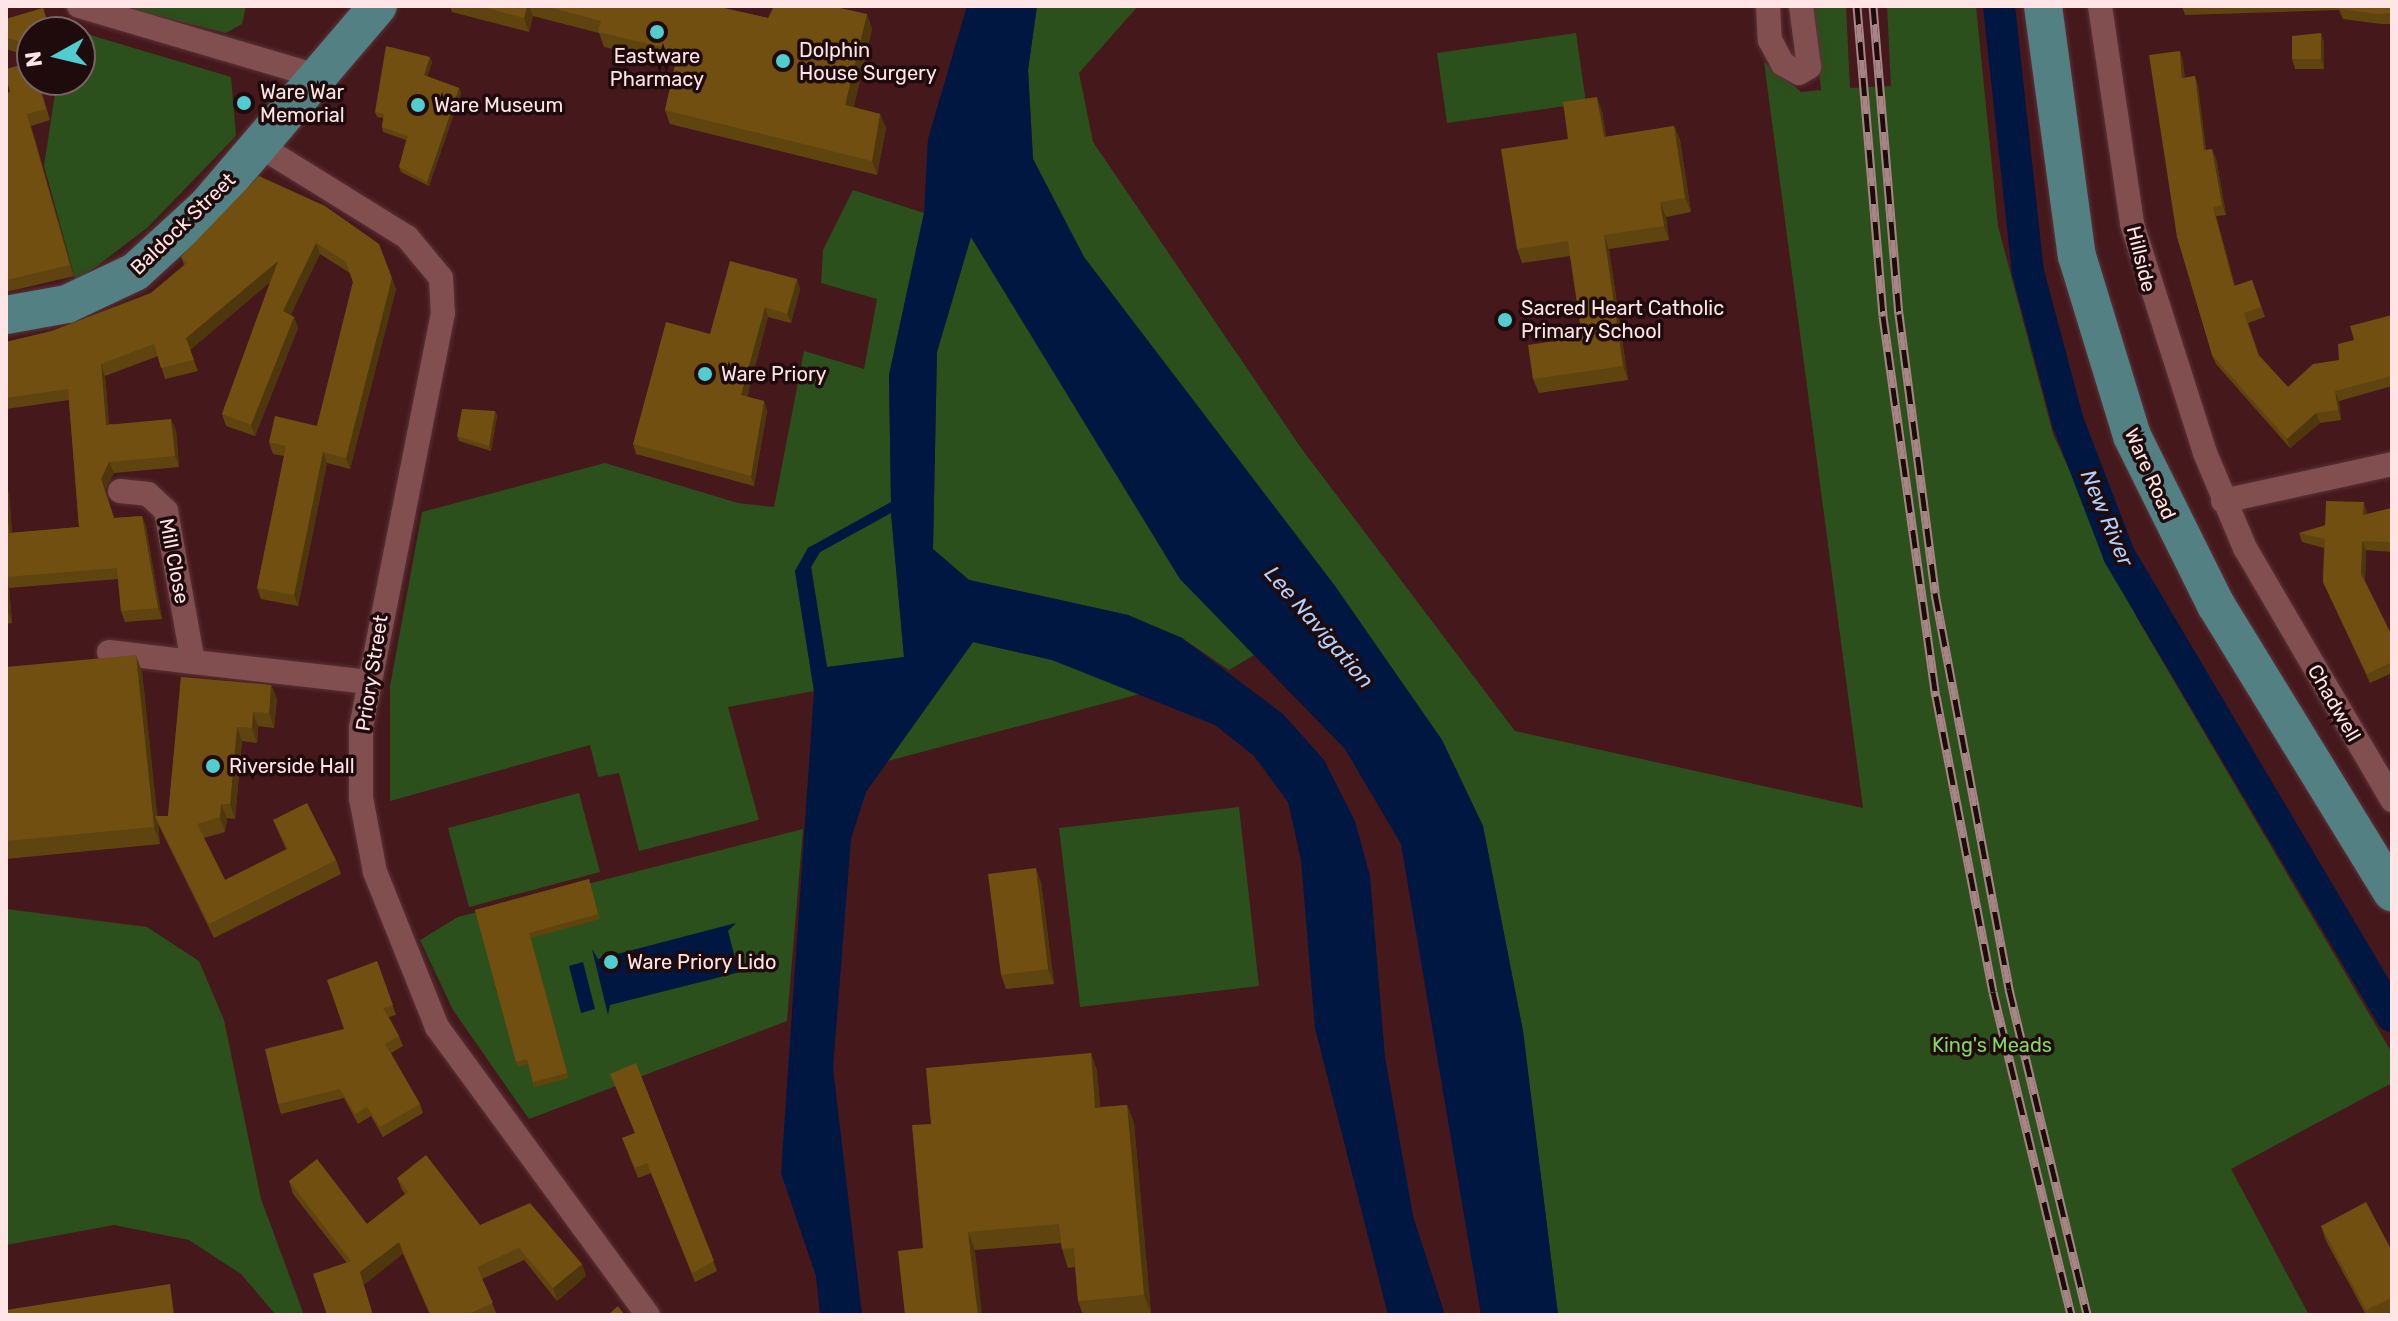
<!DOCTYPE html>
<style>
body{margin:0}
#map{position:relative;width:2398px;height:1321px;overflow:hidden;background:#45181c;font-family:Rubik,sans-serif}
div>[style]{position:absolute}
.green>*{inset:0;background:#2b501b}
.water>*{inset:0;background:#001741}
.canal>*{height:32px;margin:-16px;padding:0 16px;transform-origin:16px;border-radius:16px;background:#001741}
.roads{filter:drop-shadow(0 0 2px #583337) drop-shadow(0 0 2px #583337)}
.street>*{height:24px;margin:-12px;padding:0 12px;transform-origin:12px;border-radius:12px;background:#824f51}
.primary>*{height:38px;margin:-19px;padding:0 19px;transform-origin:19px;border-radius:19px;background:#538082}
.rail>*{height:9px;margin-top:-4.5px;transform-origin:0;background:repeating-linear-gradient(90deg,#1f0b0c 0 18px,#a78486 0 36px);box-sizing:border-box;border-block:2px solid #a78486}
.wall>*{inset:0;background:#60440f}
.shaded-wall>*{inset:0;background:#4e370c}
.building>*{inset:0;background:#704f11}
.dots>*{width:22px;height:22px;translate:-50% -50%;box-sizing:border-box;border:4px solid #1f0b0c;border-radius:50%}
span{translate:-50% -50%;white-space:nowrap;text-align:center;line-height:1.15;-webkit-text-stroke:7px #1f0b0c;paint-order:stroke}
.poi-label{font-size:20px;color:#ffe5e6}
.left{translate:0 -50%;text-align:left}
.street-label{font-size:20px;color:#ffe5e6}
.park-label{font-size:20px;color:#84d761}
.water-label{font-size:22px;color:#b0cffb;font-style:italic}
.frame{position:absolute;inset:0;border:8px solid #ffe5e6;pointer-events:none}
.north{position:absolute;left:16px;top:16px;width:80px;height:80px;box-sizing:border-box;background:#1f0b0c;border:2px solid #796263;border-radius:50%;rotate:262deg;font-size:22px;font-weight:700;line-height:32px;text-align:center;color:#ffe5e6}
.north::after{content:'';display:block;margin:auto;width:28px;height:36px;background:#52cdcf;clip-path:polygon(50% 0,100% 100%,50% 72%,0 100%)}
</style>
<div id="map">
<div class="green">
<i style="clip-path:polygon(117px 6px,246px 6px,242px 24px,226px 33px)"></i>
<i style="clip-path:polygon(1037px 6px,1138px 6px,1079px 73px,1093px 142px,1301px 448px,1515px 731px,1863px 808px,1764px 62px,1801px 92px,1821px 90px,1812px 6px,1846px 6px,1850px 88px,1891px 86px,1887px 6px,1976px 6px,1998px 226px,2053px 434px,2137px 618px,2392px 1053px,2392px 1083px,2231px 1169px,2309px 1315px,1558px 1315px,1523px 1031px,1483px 826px,1442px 740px,1335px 586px,1084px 257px,1033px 159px,1028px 70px)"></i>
<i style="clip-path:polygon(80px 32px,231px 77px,236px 136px,147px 228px,76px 282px,44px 166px,57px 80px,80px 80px)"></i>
<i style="clip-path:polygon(1576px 33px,1586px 103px,1447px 123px,1437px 53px)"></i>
<i style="clip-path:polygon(853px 190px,924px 213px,889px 375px,891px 503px,808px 548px,795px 571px,814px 691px,728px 707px,759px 820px,639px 851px,619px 773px,598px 777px,590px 745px,390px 801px,390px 686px,422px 512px,605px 463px,738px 503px,774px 507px,804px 351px,864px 369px,877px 299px,821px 283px,823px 250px)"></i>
<i style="clip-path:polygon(971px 237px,1180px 579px,1256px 654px,1229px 670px,1182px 638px,1128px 615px,969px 580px,933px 549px,937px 352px)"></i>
<i style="clip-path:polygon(891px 513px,904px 658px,827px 667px,811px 567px,820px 552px)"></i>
<i style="clip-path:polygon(973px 642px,1052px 660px,1147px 692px,888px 761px)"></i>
<i style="clip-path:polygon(579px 793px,600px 872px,469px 907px,448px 828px)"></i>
<i style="clip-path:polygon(1239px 807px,1259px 986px,1080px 1007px,1059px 828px)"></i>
<i style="clip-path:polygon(803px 829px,787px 1021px,529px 1119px,453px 1010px,420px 940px,458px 917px)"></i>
<i style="clip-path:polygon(6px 909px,147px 927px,199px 961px,224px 1020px,261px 1199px,304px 1315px,276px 1315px,241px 1274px,189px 1240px,114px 1225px,6px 1245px)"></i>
</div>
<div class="water">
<i style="clip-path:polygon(evenodd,967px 6px,1037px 6px,1028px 70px,1033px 159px,1084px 257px,1335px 586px,1442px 740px,1483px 826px,1523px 1031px,1558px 1315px,1481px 1315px,1401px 844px,1345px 749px,1180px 579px,971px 237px,937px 352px,933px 549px,969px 580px,1128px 615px,1182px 638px,1283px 714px,1324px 760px,1355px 821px,1370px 876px,1385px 1057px,1413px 1216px,1445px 1315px,1388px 1315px,1315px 1028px,1301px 860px,1288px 802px,1254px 756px,1215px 725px,1052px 660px,973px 642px,866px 792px,851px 839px,833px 1068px,862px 1315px,820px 1315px,816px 1276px,781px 1173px,814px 691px,795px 571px,808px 548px,891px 502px,889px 375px,924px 213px,928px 139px,967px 6px,891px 513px,904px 657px,827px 667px,811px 567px,820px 552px,891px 513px)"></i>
<i style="clip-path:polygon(736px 923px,728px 931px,737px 966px,748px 970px,610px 1005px,608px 1015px,592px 949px,598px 959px)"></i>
<i style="clip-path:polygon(583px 962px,595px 1009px,581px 1013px,569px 966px)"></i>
</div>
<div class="canal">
<i style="left:1999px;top:6px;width:268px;rotate:83.8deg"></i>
<i style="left:2028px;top:272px;width:155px;rotate:75.1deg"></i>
<i style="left:2068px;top:422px;width:142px;rotate:69deg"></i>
<i style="left:2119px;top:555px;width:536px;rotate:59.37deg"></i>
</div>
<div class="roads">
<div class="street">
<i style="left:79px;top:6px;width:252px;rotate:16.4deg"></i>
<i style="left:1768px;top:6px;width:34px;rotate:87deg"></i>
<i style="left:1770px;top:40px;width:27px;rotate:62deg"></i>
<i style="left:1783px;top:64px;width:18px;rotate:29deg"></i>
<i style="left:1799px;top:73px;width:12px;rotate:-31deg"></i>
<i style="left:1809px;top:67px;width:62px;rotate:-97.5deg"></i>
<i style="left:2100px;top:6px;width:220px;rotate:81.6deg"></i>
<i style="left:2132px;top:224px;width:240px;rotate:72.3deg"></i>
<i style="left:2205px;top:453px;width:103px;rotate:67.2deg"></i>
<i style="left:2245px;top:548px;width:292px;rotate:59.7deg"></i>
<i style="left:260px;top:146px;width:173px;rotate:31.8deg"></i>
<i style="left:407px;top:237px;width:53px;rotate:50.3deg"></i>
<i style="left:441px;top:278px;width:35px;rotate:87deg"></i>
<i style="left:443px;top:313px;width:422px;rotate:101.2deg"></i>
<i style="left:361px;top:727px;width:71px;rotate:90deg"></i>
<i style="left:361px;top:798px;width:75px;rotate:79.3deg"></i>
<i style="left:375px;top:872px;width:167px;rotate:68.2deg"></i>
<i style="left:437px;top:1027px;width:357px;rotate:53.8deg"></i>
<i style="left:120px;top:491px;width:28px;rotate:6deg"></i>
<i style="left:148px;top:494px;width:25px;rotate:43deg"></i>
<i style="left:166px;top:511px;width:153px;rotate:79.9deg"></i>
<i style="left:193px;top:662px;width:177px;rotate:6.5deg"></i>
<i style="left:2223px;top:501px;width:173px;rotate:-12.3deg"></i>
<i style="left:109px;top:652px;width:85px;rotate:6.8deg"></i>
</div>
<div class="primary">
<i style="left:2043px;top:6px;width:252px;rotate:82.3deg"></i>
<i style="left:2077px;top:256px;width:188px;rotate:73deg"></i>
<i style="left:2132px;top:436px;width:189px;rotate:63.6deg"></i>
<i style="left:2216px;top:605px;width:337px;rotate:58.5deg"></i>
<i style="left:6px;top:315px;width:62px;rotate:-10.2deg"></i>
<i style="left:67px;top:304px;width:75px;rotate:-25.2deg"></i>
<i style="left:135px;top:272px;width:98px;rotate:-42.5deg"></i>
<i style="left:207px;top:206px;width:263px;rotate:-49.5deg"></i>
</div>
</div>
<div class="rail">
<i style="left:1857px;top:6px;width:311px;rotate:85.2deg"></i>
<i style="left:1883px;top:316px;width:384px;rotate:82.1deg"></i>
<i style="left:1936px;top:696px;width:301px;rotate:79.1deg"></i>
<i style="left:1993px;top:992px;width:332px;rotate:76.4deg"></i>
<i style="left:1873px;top:6px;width:309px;rotate:85.2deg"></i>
<i style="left:1899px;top:314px;width:281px;rotate:82.6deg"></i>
<i style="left:1935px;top:593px;width:403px;rotate:79.4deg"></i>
<i style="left:2009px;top:989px;width:335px;rotate:76.5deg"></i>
</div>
<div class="wall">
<i style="clip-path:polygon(450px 6px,715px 6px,768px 18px,867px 14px,872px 29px,853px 107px,880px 114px,886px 128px,877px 175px,670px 124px,665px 110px,676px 63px,604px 47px,599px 33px,533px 16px,529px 32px,452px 12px)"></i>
<i style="clip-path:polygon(2182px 6px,2392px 6px,2392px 24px,2381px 24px,2343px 19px,2339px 10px,2185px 15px)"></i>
<i style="clip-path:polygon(43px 8px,51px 32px,32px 32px,32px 57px,6px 49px,6px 19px)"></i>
<i style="clip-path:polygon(2321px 33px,2324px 43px,2324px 69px,2295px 69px,2292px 59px)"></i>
<i style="clip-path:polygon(2183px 61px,2185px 78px,2195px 76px,2198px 86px,2206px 150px,2216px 158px,2226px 215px,2216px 216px,2235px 286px,2252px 280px,2265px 317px,2248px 323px,2259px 355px,2288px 387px,2339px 360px,2354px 340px,2392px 315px,2392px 386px,2339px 401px,2341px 420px,2320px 423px,2290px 448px,2216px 364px,2212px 355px)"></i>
<i style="clip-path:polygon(432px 62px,427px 77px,459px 88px,461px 93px,429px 186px,401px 172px,399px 167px,406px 140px,383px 132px,382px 127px,383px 118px,377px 117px,375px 112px)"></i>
<i style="clip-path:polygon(38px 80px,50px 120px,31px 126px,74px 276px,6px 292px,6px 120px)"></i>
<i style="clip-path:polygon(1602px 111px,1606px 137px,1674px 126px,1680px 140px,1691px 212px,1666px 217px,1669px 240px,1609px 249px,1628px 380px,1539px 393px,1533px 379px,1582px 337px,1570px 256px,1522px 263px,1517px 249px,1568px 139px)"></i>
<i style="clip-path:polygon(259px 176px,396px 289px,350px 469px,327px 463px,298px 606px,261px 599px,257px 588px,284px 456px,273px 454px,269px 442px,317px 426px,353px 282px,350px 273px,320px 254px,290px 315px,294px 317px,298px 328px,255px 436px,226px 426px,222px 414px,270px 282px,190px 350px,198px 371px,165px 379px,158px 356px,105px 376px,109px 424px,176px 430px,179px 467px,114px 473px,105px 490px,114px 518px,142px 516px,146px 527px,162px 619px,125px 622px,121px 611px,118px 579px,9px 588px,12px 623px,6px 624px,6px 484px,9px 493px,12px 533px,79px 527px,69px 400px,6px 409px,6px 342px,52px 331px,151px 293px,184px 265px,181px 257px)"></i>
<i style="clip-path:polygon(797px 279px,800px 289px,791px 323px,768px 317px,747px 397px,764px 401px,767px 411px,754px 486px,636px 454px,633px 444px,710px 334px)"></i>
<i style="clip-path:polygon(495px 411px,497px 416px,491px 451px,459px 441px,457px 436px)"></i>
<i style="clip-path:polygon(2392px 508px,2392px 552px,2366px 550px,2365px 581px,2392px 636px,2392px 673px,2370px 683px,2323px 582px,2324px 548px,2302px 542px,2299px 533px,2367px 512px,2367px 514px)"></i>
<i style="clip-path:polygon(6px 667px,142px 672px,157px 816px,168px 816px,181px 677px,271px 685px,277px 699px,274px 728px,258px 726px,257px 743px,242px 741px,235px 819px,227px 818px,225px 832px,204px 838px,225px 880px,286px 849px,273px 820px,336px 860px,341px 874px,214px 938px,158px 824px,160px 844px,6px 859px)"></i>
<i style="clip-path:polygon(589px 879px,600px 919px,531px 938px,569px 1078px,534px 1087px,528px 1064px,518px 1067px,516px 1062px,475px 910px)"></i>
<i style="clip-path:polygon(1041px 882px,1054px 984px,1006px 989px,1001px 975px)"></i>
<i style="clip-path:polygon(377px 961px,396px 1015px,389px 1017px,399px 1036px,403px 1046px,391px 1053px,420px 1104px,423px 1113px,383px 1137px,371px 1116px,358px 1124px,344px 1098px,281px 1114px,278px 1104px,344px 1029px)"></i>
<i style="clip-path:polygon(1091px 1053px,1097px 1071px,1100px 1107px,1127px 1105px,1134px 1123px,1151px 1313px,1131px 1315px,1083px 1315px,1078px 1301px,1075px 1267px,1068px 1268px,1062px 1249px,1061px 1243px,975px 1250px,923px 1248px,931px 1124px)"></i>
<i style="clip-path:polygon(636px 1063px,717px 1271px,695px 1282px,651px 1173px,638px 1178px,622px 1138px,635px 1133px)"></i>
<i style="clip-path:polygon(397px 1178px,480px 1225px,582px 1264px,586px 1276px,557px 1301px,524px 1260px,482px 1279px,497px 1315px,430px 1315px,403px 1254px,347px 1263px,293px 1194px,289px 1181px,367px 1224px,405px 1194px,402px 1190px)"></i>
<i style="clip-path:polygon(2321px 1226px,2392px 1251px,2392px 1315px,2366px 1315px,2326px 1241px)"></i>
</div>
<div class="shaded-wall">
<i style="clip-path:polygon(527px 6px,529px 6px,533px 16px,529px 32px,524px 18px)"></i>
<i style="clip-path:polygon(867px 14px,872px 29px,851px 120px,845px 105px)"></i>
<i style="clip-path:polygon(2321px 33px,2324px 43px,2324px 69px,2321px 59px)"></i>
<i style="clip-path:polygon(2180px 51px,2183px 61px,2186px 87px,2182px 78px)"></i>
<i style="clip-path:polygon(430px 57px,432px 62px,426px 80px,424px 75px)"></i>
<i style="clip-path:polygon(2195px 76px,2198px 86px,2207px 160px,2204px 150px)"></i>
<i style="clip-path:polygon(459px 88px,461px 93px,429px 186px,427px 182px)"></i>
<i style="clip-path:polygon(1597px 97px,1602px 111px,1609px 152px,1604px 137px)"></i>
<i style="clip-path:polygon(27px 114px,31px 126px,74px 276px,70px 265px)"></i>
<i style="clip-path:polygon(880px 114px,886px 128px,877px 175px,872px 161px)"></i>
<i style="clip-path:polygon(1674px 126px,1680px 140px,1691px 212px,1685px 198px)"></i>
<i style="clip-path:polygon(2212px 149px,2216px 158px,2226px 215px,2222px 205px)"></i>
<i style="clip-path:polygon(1660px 202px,1666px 217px,1669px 240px,1664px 226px)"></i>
<i style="clip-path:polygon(2213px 207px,2216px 216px,2238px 296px,2234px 286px)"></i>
<i style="clip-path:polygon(1604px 235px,1609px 249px,1628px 380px,1623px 366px)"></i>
<i style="clip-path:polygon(316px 243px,320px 254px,287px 323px,283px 311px)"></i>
<i style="clip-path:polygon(278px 261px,282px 272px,190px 350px,186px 338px)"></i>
<i style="clip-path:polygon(392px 278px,396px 289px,350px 469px,346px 458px)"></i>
<i style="clip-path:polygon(797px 279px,800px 289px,791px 323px,787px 314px)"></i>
<i style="clip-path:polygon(765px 307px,768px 317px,745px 405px,741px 395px)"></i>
<i style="clip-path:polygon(294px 317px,298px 328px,255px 436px,251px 425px)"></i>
<i style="clip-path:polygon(101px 364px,105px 376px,110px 436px,106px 425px)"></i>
<i style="clip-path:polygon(2335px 391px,2339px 401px,2341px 420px,2338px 410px)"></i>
<i style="clip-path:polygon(764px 401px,767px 411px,754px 486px,751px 476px)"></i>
<i style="clip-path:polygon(495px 411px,497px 416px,491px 451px,489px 446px)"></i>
<i style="clip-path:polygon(2316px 413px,2320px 423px,2290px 448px,2287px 439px)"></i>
<i style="clip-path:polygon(171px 419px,176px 430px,179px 467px,175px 456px)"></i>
<i style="clip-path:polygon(323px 452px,327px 463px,298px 606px,294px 595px)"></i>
<i style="clip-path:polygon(109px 462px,114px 473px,105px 490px,101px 479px)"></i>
<i style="clip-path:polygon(6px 484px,9px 493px,13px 544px,9px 533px)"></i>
<i style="clip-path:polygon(2364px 502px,2367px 512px,2367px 525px,2363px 515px)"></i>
<i style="clip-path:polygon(142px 516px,146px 527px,162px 619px,158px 608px)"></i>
<i style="clip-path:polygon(2362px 541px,2366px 550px,2365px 583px,2361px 574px)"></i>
<i style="clip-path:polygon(6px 579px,9px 588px,12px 623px,8px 612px)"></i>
<i style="clip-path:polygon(136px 655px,142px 672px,158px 821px,155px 816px,158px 824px,160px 844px,154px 827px)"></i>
<i style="clip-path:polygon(271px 685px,277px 699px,274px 728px,269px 713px)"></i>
<i style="clip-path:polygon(253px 712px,258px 726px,257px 743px,252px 728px)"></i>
<i style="clip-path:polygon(237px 727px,242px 741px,235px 819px,230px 804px)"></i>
<i style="clip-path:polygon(221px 804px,227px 818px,225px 832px,220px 817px)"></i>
<i style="clip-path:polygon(1036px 868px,1041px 882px,1054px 984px,1048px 969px)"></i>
<i style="clip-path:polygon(1091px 1053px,1097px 1071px,1102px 1126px,1095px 1108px)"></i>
<i style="clip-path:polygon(1127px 1105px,1134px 1123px,1151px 1313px,1144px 1295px)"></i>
<i style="clip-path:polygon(968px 1232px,975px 1250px,982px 1315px,978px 1315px)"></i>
<i style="clip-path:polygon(399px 1242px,403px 1254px,364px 1285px,360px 1272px)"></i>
<i style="clip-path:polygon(582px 1264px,586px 1276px,557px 1301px,553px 1288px)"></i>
</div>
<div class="building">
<i style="clip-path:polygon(479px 6px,527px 6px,524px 18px)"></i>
<i style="clip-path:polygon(544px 6px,715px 6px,768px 18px,774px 6px,831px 6px,867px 14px,845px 105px,880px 114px,872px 161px,665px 110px,678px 51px,598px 32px,601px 21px)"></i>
<i style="clip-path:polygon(2339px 6px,2392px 6px,2392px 13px,2378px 14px,2339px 9px)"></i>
<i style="clip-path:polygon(43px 8px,50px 32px,32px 32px,32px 46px,6px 37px,6px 19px)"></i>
<i style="clip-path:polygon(2321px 33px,2321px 59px,2292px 59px,2292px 36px)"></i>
<i style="clip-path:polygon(386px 46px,430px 57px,424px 75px,459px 88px,427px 182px,399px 167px,408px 136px,382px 127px,384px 114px,375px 112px)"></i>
<i style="clip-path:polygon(2180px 51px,2182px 78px,2195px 76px,2204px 150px,2212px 149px,2222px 205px,2213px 207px,2234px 286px,2252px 280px,2261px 307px,2244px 313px,2258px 355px,2288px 387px,2313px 364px,2339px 360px,2338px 344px,2354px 340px,2350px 326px,2392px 315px,2392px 376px,2335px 391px,2338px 410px,2316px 413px,2287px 439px,2212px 355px,2177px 237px,2149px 55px)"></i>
<i style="clip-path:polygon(32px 62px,32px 80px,37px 80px,46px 109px,27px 114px,70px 265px,6px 280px,6px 120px,20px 116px,6px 120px,6px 93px,10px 92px,6px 78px,6px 69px)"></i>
<i style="clip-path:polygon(1597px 97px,1604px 137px,1674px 126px,1685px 198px,1660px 202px,1664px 226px,1604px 235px,1623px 366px,1533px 379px,1528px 345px,1582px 337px,1568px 241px,1517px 249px,1501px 149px,1568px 139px,1563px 102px)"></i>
<i style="clip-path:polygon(259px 176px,325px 206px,379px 244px,392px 278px,346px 458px,323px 452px,294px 595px,257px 588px,286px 446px,269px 442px,275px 416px,317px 426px,353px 282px,346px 262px,316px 243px,283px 311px,294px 317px,251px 425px,222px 414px,278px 261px,186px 338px,194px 360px,161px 368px,154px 344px,101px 364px,106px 425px,171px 419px,175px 456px,109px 462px,101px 479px,114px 518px,142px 516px,158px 608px,121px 611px,117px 568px,6px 577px,6px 496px,9px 533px,79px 527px,68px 389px,6px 398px,6px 342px,52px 331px,151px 293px,187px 263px,181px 257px)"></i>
<i style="clip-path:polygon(730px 261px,797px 279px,787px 314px,765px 307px,741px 395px,764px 401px,751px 476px,633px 444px,666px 322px,710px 334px)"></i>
<i style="clip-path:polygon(462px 409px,495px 411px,489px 446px,457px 436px)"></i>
<i style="clip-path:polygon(2326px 501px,2364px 502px,2363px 515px,2392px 508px,2392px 542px,2362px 541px,2361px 574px,2392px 636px,2392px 662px,2367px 674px,2323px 582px,2325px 539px,2299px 533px,2325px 526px)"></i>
<i style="clip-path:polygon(6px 589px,8px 612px,6px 612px)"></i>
<i style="clip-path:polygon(136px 655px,154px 827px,6px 841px,6px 667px)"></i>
<i style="clip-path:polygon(181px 677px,271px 685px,269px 713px,253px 712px,252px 728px,237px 727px,230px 804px,221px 804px,220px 817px,197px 824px,225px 880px,288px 849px,273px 820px,307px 803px,336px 860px,209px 924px,155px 816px,168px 816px)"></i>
<i style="clip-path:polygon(1036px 868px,1048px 969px,1001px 975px,988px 874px)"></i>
<i style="clip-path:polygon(589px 879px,598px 914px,529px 933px,567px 1073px,533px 1082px,527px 1059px,516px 1062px,475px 910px)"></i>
<i style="clip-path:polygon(377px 961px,393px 1005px,383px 1008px,399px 1036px,385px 1044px,420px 1104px,380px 1127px,367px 1107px,355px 1114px,340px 1089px,278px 1104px,265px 1049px,344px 1029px,327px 980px)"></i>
<i style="clip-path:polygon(1091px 1053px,1095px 1108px,1127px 1105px,1144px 1295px,1078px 1301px,1074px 1248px,1062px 1249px,1059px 1224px,968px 1232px,978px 1315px,905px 1315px,898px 1251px,923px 1248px,912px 1125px,931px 1124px,926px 1068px)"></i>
<i style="clip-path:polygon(636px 1063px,714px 1261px,692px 1273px,647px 1163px,635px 1168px,622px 1138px,635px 1133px,610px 1074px)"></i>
<i style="clip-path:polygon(426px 1155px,480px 1225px,530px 1203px,582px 1264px,553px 1288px,519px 1248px,477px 1267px,493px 1303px,466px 1315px,431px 1315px,399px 1242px,360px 1272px,373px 1315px,327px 1315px,313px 1274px,351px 1261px,289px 1181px,317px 1159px,367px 1224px,408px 1192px,397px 1178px)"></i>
<i style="clip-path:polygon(2366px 1202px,2392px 1251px,2392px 1298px,2366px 1310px,2321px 1226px)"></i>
<i style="clip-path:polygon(170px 1284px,174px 1315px,6px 1315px,6px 1310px)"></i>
<i style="clip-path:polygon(618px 1306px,625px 1315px,608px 1315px)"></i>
</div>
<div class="dots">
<i style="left:657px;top:32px;background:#52cdcf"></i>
<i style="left:783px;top:61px;background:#52cdcf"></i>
<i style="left:244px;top:103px;background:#52cdcf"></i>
<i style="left:418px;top:105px;background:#52cdcf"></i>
<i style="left:1505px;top:320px;background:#52cdcf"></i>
<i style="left:705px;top:374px;background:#52cdcf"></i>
<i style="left:213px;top:766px;background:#52cdcf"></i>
<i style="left:611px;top:962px;background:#52cdcf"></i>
</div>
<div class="poi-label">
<span class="left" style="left:799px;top:62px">Dolphin<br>House Surgery</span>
<span style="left:657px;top:68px">Eastware<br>Pharmacy</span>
<span class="left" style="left:260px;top:104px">Ware War<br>Memorial</span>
<span class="left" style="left:434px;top:105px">Ware Museum</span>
<span class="left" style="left:1521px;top:320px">Sacred Heart Catholic<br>Primary School</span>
<span class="left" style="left:721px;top:374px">Ware Priory</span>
<span class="left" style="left:229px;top:766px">Riverside Hall</span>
<span class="left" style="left:627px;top:962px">Ware Priory Lido</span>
</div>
<div class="street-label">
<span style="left:183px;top:224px;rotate:-44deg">Baldock Street</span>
<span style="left:2141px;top:259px;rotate:76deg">Hillside</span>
<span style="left:2150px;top:474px;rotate:66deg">Ware Road</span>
<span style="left:174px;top:561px;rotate:79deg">Mill Close</span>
<span style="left:372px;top:673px;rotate:-81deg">Priory Street</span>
<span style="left:2334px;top:703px;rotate:60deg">Chadwell</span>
</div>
<div class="park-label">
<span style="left:1992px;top:1045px">King's Meads</span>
</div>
<div class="water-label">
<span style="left:2107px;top:518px;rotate:67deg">New River</span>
<span style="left:1319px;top:627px;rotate:49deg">Lee Navigation</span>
</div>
<div class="frame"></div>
<div class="north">N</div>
</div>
